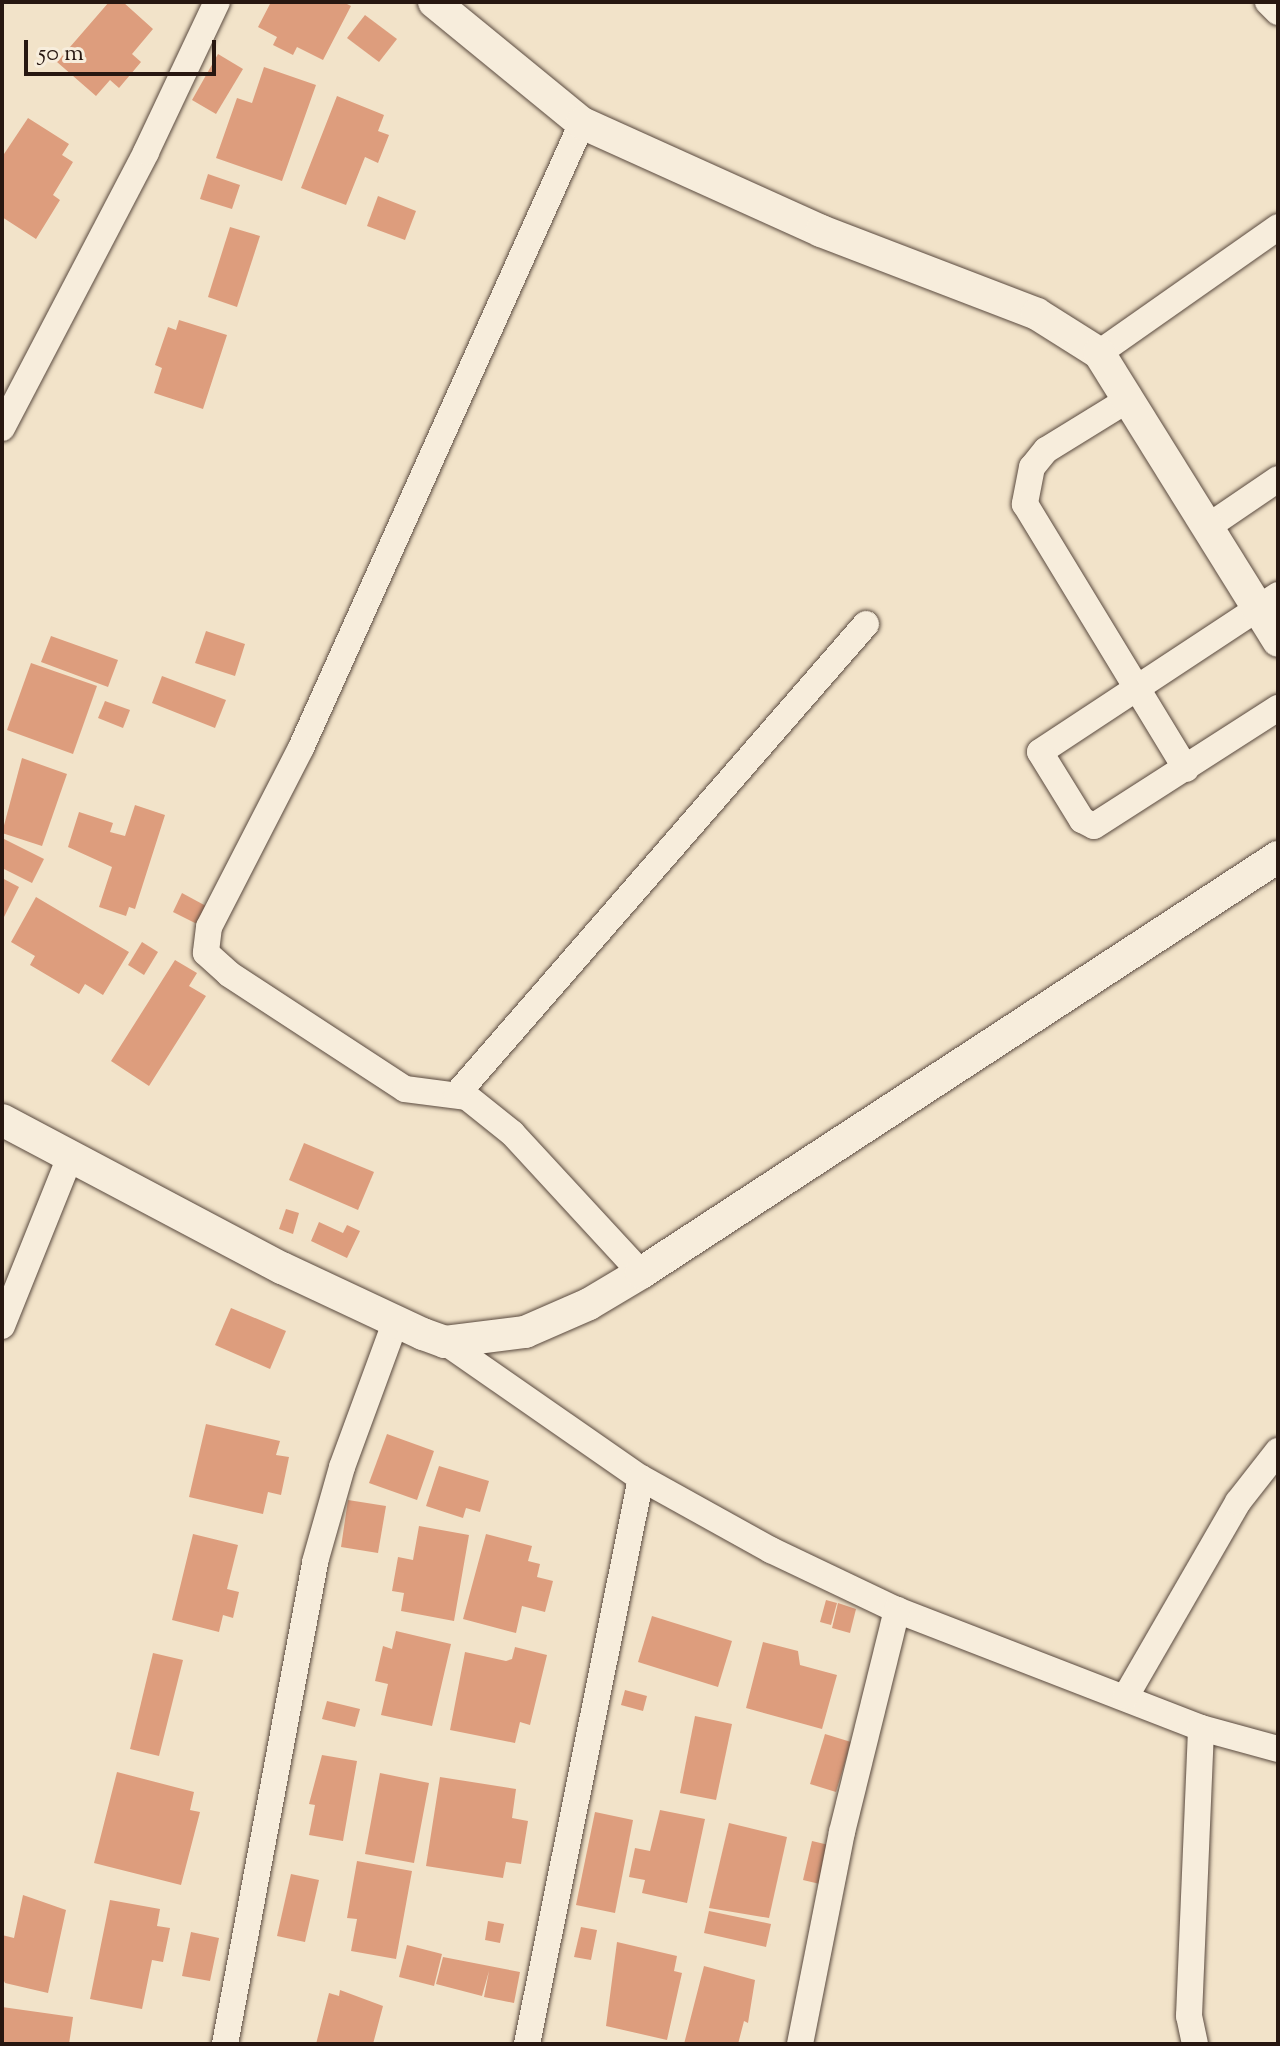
<!DOCTYPE html>
<style>
body{margin:0}
#map{position:relative;width:1280px;height:2046px;overflow:hidden;background:#f2e3c9;font-family:"Sorts Mill Goudy",serif}
div>[style]{position:absolute}
.building>*{inset:0;background:#dd9d7d}
.roads{filter:drop-shadow(0 0 2px #5a4a3f) drop-shadow(0 0 2px #5a4a3f)}
.minor>*{height:26px;margin:-13px;padding:0 13px;transform-origin:13px;border-radius:13px;background:#f7eddc}
.tertiary>*{height:32px;margin:-16px;padding:0 16px;transform-origin:16px;border-radius:16px;background:#f7eddc}
span{translate:-50% -50%;white-space:nowrap;text-align:center;line-height:1.15;-webkit-text-stroke:6px #f7eddc;paint-order:stroke}
.frame{position:absolute;inset:0;border:4px solid #271711;pointer-events:none}
.scale{position:absolute;left:24px;top:40px;width:192px;height:36px;box-sizing:border-box;border:4px solid #271711;border-top:0;padding-left:10px;font-size:24px;line-height:28px;white-space:nowrap;color:#271711;-webkit-text-stroke:6px #f7eddc;paint-order:stroke}
</style>
<div id="map">
<div class="building">
<i style="clip-path:polygon(109px 2px,123px 2px,153px 29px,132px 54px,141px 62px,119px 88px,110px 80px,96px 96px,57px 62px)"></i>
<i style="clip-path:polygon(271px 2px,343px 2px,351px 6px,323px 60px,297px 47px,293px 55px,273px 45px,277px 37px,258px 27px)"></i>
<i style="clip-path:polygon(365px 15px,397px 39px,379px 62px,347px 38px)"></i>
<i style="clip-path:polygon(218px 54px,243px 69px,216px 114px,192px 100px)"></i>
<i style="clip-path:polygon(264px 67px,316px 85px,282px 181px,216px 158px,237px 98px,252px 103px)"></i>
<i style="clip-path:polygon(337px 96px,384px 115px,378px 131px,389px 135px,378px 163px,365px 157px,346px 205px,301px 188px)"></i>
<i style="clip-path:polygon(28px 118px,69px 144px,62px 155px,73px 162px,53px 195px,60px 200px,36px 239px,2px 217px,2px 157px)"></i>
<i style="clip-path:polygon(208px 174px,240px 185px,232px 209px,200px 199px)"></i>
<i style="clip-path:polygon(378px 196px,416px 211px,405px 240px,367px 226px)"></i>
<i style="clip-path:polygon(230px 227px,260px 236px,237px 307px,208px 297px)"></i>
<i style="clip-path:polygon(179px 320px,227px 335px,203px 409px,154px 393px,162px 368px,155px 365px,168px 327px,176px 330px)"></i>
<i style="clip-path:polygon(206px 631px,245px 644px,235px 676px,195px 663px)"></i>
<i style="clip-path:polygon(51px 636px,118px 660px,108px 687px,41px 662px)"></i>
<i style="clip-path:polygon(31px 663px,97px 686px,73px 754px,7px 730px)"></i>
<i style="clip-path:polygon(162px 676px,226px 700px,215px 728px,152px 703px)"></i>
<i style="clip-path:polygon(105px 701px,130px 710px,123px 728px,98px 718px)"></i>
<i style="clip-path:polygon(22px 758px,67px 774px,42px 846px,2px 833px)"></i>
<i style="clip-path:polygon(135px 805px,165px 815px,135px 909px,129px 907px,126px 916px,99px 907px,112px 867px,68px 847px,79px 812px,113px 823px,110px 832px,125px 836px)"></i>
<i style="clip-path:polygon(2px 838px,44px 859px,32px 883px,2px 868px)"></i>
<i style="clip-path:polygon(2px 878px,19px 887px,2px 921px)"></i>
<i style="clip-path:polygon(182px 893px,206px 906px,197px 924px,173px 912px)"></i>
<i style="clip-path:polygon(36px 897px,129px 952px,103px 995px,85px 984px,79px 994px,30px 965px,35px 956px,11px 942px)"></i>
<i style="clip-path:polygon(142px 942px,158px 952px,144px 975px,128px 965px)"></i>
<i style="clip-path:polygon(175px 960px,197px 973px,189px 986px,206px 996px,149px 1086px,111px 1061px)"></i>
<i style="clip-path:polygon(304px 1143px,374px 1172px,358px 1210px,289px 1180px)"></i>
<i style="clip-path:polygon(286px 1209px,299px 1213px,293px 1234px,279px 1229px)"></i>
<i style="clip-path:polygon(319px 1222px,343px 1233px,347px 1225px,360px 1231px,347px 1258px,311px 1241px)"></i>
<i style="clip-path:polygon(231px 1308px,286px 1331px,270px 1369px,215px 1345px)"></i>
<i style="clip-path:polygon(206px 1424px,280px 1441px,276px 1455px,289px 1457px,281px 1495px,268px 1492px,263px 1514px,189px 1497px)"></i>
<i style="clip-path:polygon(387px 1434px,434px 1451px,417px 1500px,369px 1483px)"></i>
<i style="clip-path:polygon(439px 1466px,489px 1481px,480px 1512px,466px 1508px,463px 1518px,426px 1506px)"></i>
<i style="clip-path:polygon(348px 1500px,386px 1506px,378px 1553px,341px 1547px)"></i>
<i style="clip-path:polygon(419px 1526px,469px 1535px,454px 1621px,401px 1611px,404px 1593px,392px 1591px,398px 1557px,413px 1560px)"></i>
<i style="clip-path:polygon(193px 1534px,238px 1545px,227px 1589px,239px 1592px,233px 1618px,223px 1615px,219px 1632px,172px 1620px)"></i>
<i style="clip-path:polygon(486px 1534px,532px 1546px,528px 1561px,540px 1564px,537px 1577px,553px 1581px,545px 1612px,522px 1606px,516px 1633px,463px 1619px)"></i>
<i style="clip-path:polygon(826px 1600px,837px 1603px,831px 1625px,820px 1622px)"></i>
<i style="clip-path:polygon(838px 1603px,856px 1609px,850px 1633px,832px 1628px)"></i>
<i style="clip-path:polygon(652px 1616px,732px 1641px,718px 1687px,638px 1662px)"></i>
<i style="clip-path:polygon(396px 1631px,451px 1644px,432px 1726px,381px 1715px,388px 1684px,375px 1681px,383px 1646px,392px 1649px)"></i>
<i style="clip-path:polygon(763px 1642px,798px 1651px,800px 1665px,837px 1675px,822px 1729px,746px 1708px)"></i>
<i style="clip-path:polygon(515px 1647px,547px 1655px,530px 1725px,520px 1722px,515px 1743px,450px 1730px,465px 1652px,506px 1661px,512px 1659px)"></i>
<i style="clip-path:polygon(153px 1653px,183px 1660px,159px 1756px,130px 1749px)"></i>
<i style="clip-path:polygon(625px 1690px,647px 1696px,643px 1711px,621px 1705px)"></i>
<i style="clip-path:polygon(327px 1701px,360px 1709px,355px 1727px,322px 1719px)"></i>
<i style="clip-path:polygon(695px 1716px,732px 1724px,716px 1800px,680px 1793px)"></i>
<i style="clip-path:polygon(825px 1734px,851px 1742px,836px 1792px,810px 1784px)"></i>
<i style="clip-path:polygon(322px 1755px,357px 1761px,343px 1841px,309px 1835px,315px 1805px,309px 1804px)"></i>
<i style="clip-path:polygon(117px 1772px,194px 1792px,190px 1810px,200px 1812px,181px 1885px,94px 1863px)"></i>
<i style="clip-path:polygon(380px 1773px,429px 1783px,414px 1863px,365px 1854px)"></i>
<i style="clip-path:polygon(440px 1777px,516px 1789px,512px 1818px,528px 1821px,521px 1864px,506px 1862px,503px 1878px,426px 1866px)"></i>
<i style="clip-path:polygon(660px 1810px,705px 1819px,687px 1903px,642px 1893px,645px 1880px,629px 1877px,635px 1848px,650px 1851px)"></i>
<i style="clip-path:polygon(595px 1812px,633px 1820px,615px 1913px,576px 1905px)"></i>
<i style="clip-path:polygon(729px 1823px,787px 1837px,769px 1918px,709px 1908px)"></i>
<i style="clip-path:polygon(812px 1841px,833px 1846px,824px 1885px,803px 1880px)"></i>
<i style="clip-path:polygon(357px 1861px,412px 1871px,396px 1959px,351px 1951px,357px 1919px,347px 1918px)"></i>
<i style="clip-path:polygon(291px 1874px,319px 1880px,305px 1942px,277px 1936px)"></i>
<i style="clip-path:polygon(23px 1895px,66px 1910px,48px 1993px,5px 1983px,2px 1977px,2px 1935px,14px 1938px)"></i>
<i style="clip-path:polygon(110px 1900px,160px 1909px,157px 1926px,170px 1928px,163px 1962px,152px 1960px,142px 2009px,90px 1999px)"></i>
<i style="clip-path:polygon(709px 1911px,771px 1924px,766px 1947px,704px 1933px)"></i>
<i style="clip-path:polygon(488px 1921px,504px 1924px,500px 1943px,485px 1940px)"></i>
<i style="clip-path:polygon(581px 1927px,597px 1930px,591px 1960px,574px 1957px)"></i>
<i style="clip-path:polygon(191px 1932px,219px 1938px,210px 1981px,182px 1976px)"></i>
<i style="clip-path:polygon(617px 1942px,677px 1956px,674px 1971px,682px 1973px,667px 2040px,606px 2026px)"></i>
<i style="clip-path:polygon(407px 1945px,442px 1954px,434px 1986px,399px 1977px)"></i>
<i style="clip-path:polygon(443px 1957px,520px 1972px,514px 2003px,484px 1997px,489px 1971px,482px 1996px,436px 1984px)"></i>
<i style="clip-path:polygon(704px 1966px,755px 1980px,748px 2023px,744px 2021px,738px 2044px,684px 2044px)"></i>
<i style="clip-path:polygon(340px 1990px,383px 2006px,373px 2044px,316px 2044px,329px 1993px,339px 1996px)"></i>
<i style="clip-path:polygon(2px 2007px,73px 2017px,69px 2044px,2px 2044px)"></i>
</div>
<div class="roads">
<div class="minor">
<i style="left:1268px;top:2px;width:14px;rotate:45deg"></i>
<i style="left:582px;top:123px;width:685px;rotate:114.21deg"></i>
<i style="left:301px;top:748px;width:201px;rotate:117.2deg"></i>
<i style="left:209px;top:927px;width:26px;rotate:97deg"></i>
<i style="left:206px;top:953px;width:31px;rotate:42deg"></i>
<i style="left:229px;top:974px;width:210px;rotate:33.2deg"></i>
<i style="left:405px;top:1089px;width:63px;rotate:7.4deg"></i>
<i style="left:467px;top:1097px;width:58px;rotate:38.7deg"></i>
<i style="left:512px;top:1133px;width:190px;rotate:47.3deg"></i>
<i style="left:1099px;top:353px;width:219px;rotate:-35.1deg"></i>
<i style="left:1129px;top:399px;width:97px;rotate:148.4deg"></i>
<i style="left:1046px;top:450px;width:22px;rotate:129deg"></i>
<i style="left:1032px;top:467px;width:38px;rotate:101deg"></i>
<i style="left:1025px;top:504px;width:310px;rotate:58.7deg"></i>
<i style="left:2px;top:428px;width:311px;rotate:-62.4deg"></i>
<i style="left:146px;top:152px;width:166px;rotate:-64.7deg"></i>
<i style="left:1209px;top:526px;width:83px;rotate:-34.3deg"></i>
<i style="left:1278px;top:595px;width:285px;rotate:146.6deg"></i>
<i style="left:1040px;top:752px;width:80px;rotate:58.3deg"></i>
<i style="left:1082px;top:820px;width:13px;rotate:27deg"></i>
<i style="left:1094px;top:826px;width:219px;rotate:-32.7deg"></i>
<i style="left:457px;top:1094px;width:623px;rotate:-48.97deg"></i>
<i style="left:2px;top:1326px;width:182px;rotate:-68.1deg"></i>
<i style="left:445px;top:1342px;width:239px;rotate:34.8deg"></i>
<i style="left:641px;top:1478px;width:149px;rotate:29deg"></i>
<i style="left:771px;top:1550px;width:140px;rotate:25.5deg"></i>
<i style="left:897px;top:1610px;width:326px;rotate:21.2deg"></i>
<i style="left:1201px;top:1728px;width:80px;rotate:15.3deg"></i>
<i style="left:1126px;top:1696px;width:224px;rotate:-60deg"></i>
<i style="left:1238px;top:1502px;width:65px;rotate:-51.9deg"></i>
<i style="left:225px;top:2044px;width:490px;rotate:-79.4deg"></i>
<i style="left:315px;top:1562px;width:99px;rotate:-74.1deg"></i>
<i style="left:342px;top:1467px;width:153px;rotate:-69.8deg"></i>
<i style="left:527px;top:2044px;width:577px;rotate:-78.61deg"></i>
<i style="left:800px;top:2044px;width:216px;rotate:-78.8deg"></i>
<i style="left:842px;top:1832px;width:229px;rotate:-76.1deg"></i>
<i style="left:1195px;top:2044px;width:29px;rotate:-102deg"></i>
<i style="left:1189px;top:2016px;width:288px;rotate:-87.6deg"></i>
</div>
<div class="tertiary">
<i style="left:434px;top:2px;width:191px;rotate:39.3deg"></i>
<i style="left:582px;top:123px;width:262px;rotate:24.3deg"></i>
<i style="left:821px;top:231px;width:231px;rotate:21deg"></i>
<i style="left:1037px;top:314px;width:73px;rotate:32.2deg"></i>
<i style="left:1099px;top:353px;width:339px;rotate:58.1deg"></i>
<i style="left:2px;top:1120px;width:317px;rotate:27.9deg"></i>
<i style="left:282px;top:1268px;width:156px;rotate:25.1deg"></i>
<i style="left:423px;top:1334px;width:23px;rotate:20deg"></i>
<i style="left:445px;top:1342px;width:81px;rotate:-7.1deg"></i>
<i style="left:525px;top:1332px;width:70px;rotate:-23.6deg"></i>
<i style="left:589px;top:1304px;width:61px;rotate:-30.8deg"></i>
<i style="left:641px;top:1273px;width:761px;rotate:-33.15deg"></i>
</div>
</div>
<div class="frame"></div>
<div class="scale">50 m</div>
</div>
